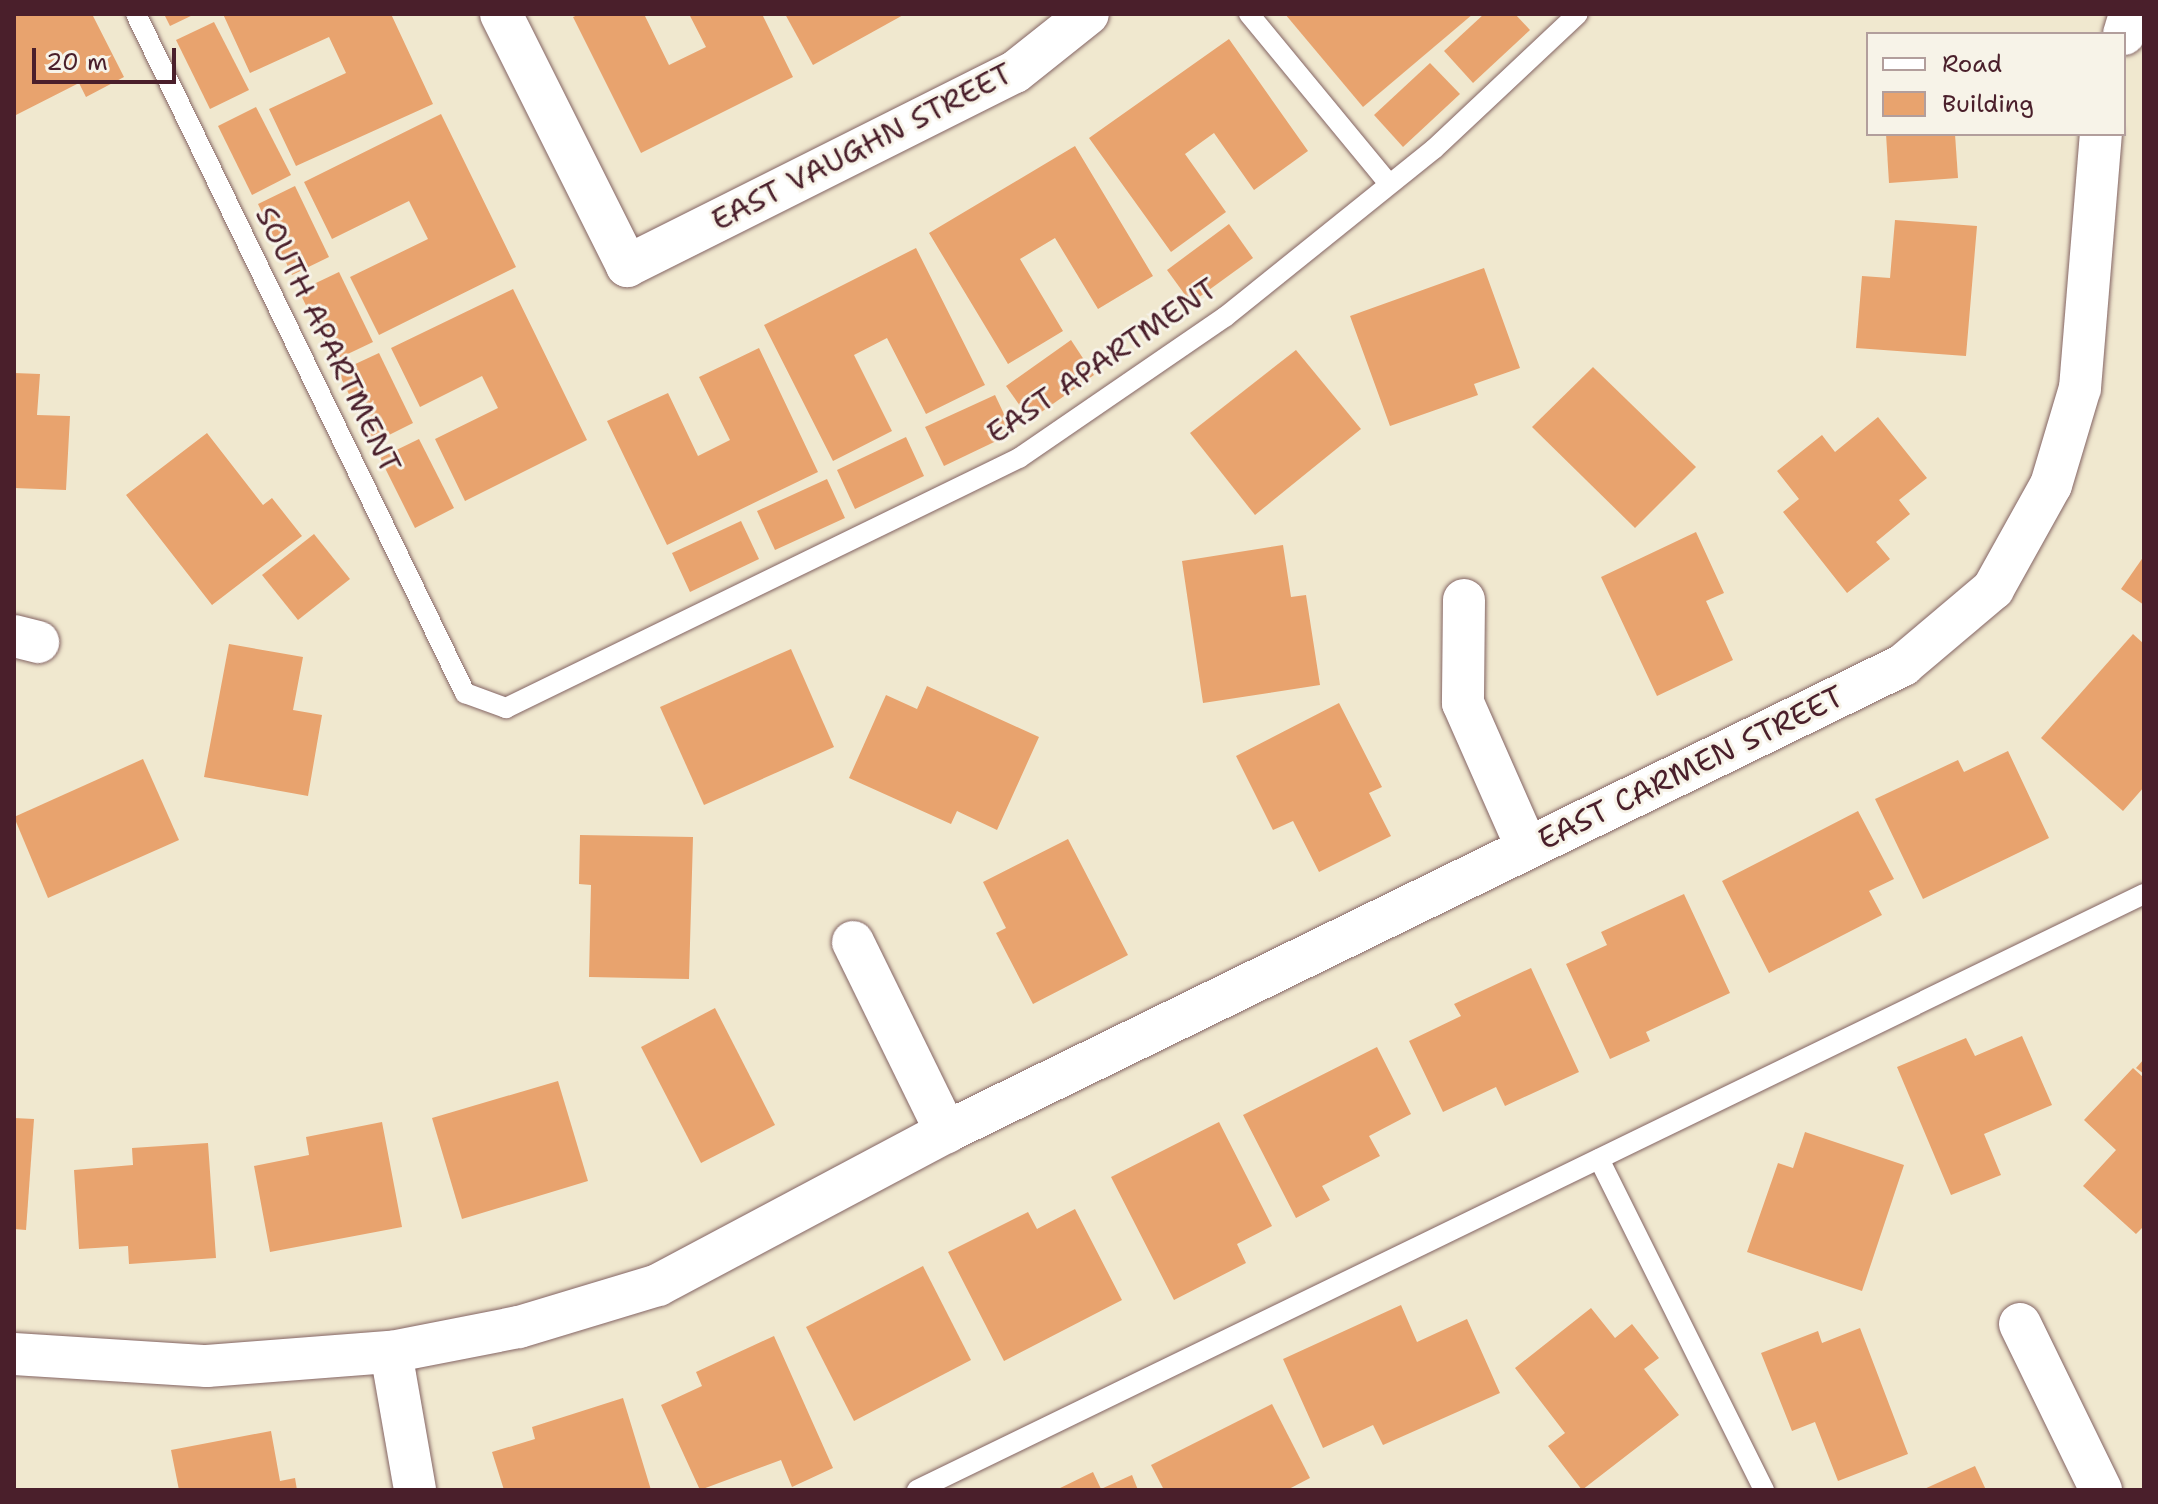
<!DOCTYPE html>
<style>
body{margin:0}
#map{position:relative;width:2158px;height:1504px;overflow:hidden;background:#f0e8cf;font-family:"Shantell Sans",sans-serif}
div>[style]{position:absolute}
.building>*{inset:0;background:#e8a36e}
.roads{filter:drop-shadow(0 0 2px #846564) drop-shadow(0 0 2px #846564)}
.lane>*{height:20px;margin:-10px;padding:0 10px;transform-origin:10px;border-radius:10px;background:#fff}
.street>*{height:42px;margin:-21px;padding:0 21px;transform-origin:21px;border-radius:21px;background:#fff}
span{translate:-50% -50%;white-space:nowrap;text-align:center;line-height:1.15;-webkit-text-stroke:6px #f7f3e8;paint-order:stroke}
.street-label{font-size:30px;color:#4a1f2b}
.frame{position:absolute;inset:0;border:16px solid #4a1f2b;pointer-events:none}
.legend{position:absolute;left:1866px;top:32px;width:260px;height:104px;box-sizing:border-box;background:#f7f3e8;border:2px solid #b29e9c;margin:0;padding:10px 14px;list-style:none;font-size:24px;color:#4a1f2b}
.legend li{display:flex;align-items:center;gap:16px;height:40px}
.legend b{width:40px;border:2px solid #b29e9c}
.scale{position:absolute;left:32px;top:48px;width:144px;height:36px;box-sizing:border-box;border:4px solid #4a1f2b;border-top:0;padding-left:10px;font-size:24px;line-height:28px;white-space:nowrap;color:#4a1f2b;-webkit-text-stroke:6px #f7f3e8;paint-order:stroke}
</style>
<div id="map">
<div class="building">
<i style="clip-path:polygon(14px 14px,92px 14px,124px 77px,86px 97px,79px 83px,14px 116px)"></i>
<i style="clip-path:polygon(164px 14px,195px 14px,170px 26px)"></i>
<i style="clip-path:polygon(223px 14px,391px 14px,433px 104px,296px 166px,269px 109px,346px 73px,329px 37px,250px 73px)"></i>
<i style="clip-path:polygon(580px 14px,644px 14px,669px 65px,706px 47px,689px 14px,762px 14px,793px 77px,641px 153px,573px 17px)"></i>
<i style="clip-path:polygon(785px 14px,905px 14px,813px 65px)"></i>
<i style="clip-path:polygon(1285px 14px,1473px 14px,1363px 107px)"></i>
<i style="clip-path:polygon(1484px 14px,1515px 14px,1530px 30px,1473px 83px,1444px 51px)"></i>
<i style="clip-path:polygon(214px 22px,249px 90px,210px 109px,176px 40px)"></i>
<i style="clip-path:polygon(1229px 39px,1308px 151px,1254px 190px,1214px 133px,1185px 154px,1226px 212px,1171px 252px,1089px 138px)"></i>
<i style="clip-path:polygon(1430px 63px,1460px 94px,1403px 147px,1374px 115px)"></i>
<i style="clip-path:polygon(256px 107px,291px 175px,252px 195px,218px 126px)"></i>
<i style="clip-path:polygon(441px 114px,516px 267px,379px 335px,350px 277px,428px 239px,409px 201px,332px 239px,304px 182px)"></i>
<i style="clip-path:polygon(1886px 134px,1955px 134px,1958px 178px,1889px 183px)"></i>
<i style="clip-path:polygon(1075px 146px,1153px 276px,1098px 309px,1055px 238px,1020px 259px,1063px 331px,1008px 364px,929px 233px)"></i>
<i style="clip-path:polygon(295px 186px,329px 257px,292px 275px,258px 204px)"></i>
<i style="clip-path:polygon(1895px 220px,1977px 226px,1966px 356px,1856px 348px,1862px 276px,1890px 278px)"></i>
<i style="clip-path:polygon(1229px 224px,1253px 258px,1191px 303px,1167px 270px)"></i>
<i style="clip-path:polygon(916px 248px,985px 385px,926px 414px,887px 338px,854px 355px,892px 431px,833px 461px,764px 325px)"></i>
<i style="clip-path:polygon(1484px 268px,1520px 368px,1474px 384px,1478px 395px,1390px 426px,1350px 316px)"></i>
<i style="clip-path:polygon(339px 272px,373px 342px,333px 361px,299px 291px)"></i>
<i style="clip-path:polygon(513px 289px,587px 440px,465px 501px,435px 439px,498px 408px,482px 376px,420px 407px,391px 348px)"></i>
<i style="clip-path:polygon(1071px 340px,1094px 375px,1030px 420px,1006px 386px)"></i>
<i style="clip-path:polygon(759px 348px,818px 472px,667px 545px,607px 421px,668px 393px,698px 456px,730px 440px,699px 377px)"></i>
<i style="clip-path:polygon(1296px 350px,1361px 429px,1255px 515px,1190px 433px)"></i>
<i style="clip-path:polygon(379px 353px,413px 423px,373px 443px,338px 372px)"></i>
<i style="clip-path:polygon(1593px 367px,1696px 467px,1635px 528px,1532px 427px)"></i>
<i style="clip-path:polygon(14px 373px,40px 374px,37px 415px,70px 416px,66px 490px,14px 488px)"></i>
<i style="clip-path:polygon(995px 395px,1013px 433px,944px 466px,925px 427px)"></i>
<i style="clip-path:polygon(1878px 417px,1927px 478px,1899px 500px,1910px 514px,1876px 542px,1890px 559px,1847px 593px,1783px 512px,1799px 499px,1777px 471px,1822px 435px,1835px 452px)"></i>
<i style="clip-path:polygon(207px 433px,263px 505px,272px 498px,302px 536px,212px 605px,126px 495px)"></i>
<i style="clip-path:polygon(906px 437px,924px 476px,855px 509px,837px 470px)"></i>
<i style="clip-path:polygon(419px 439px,454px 508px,415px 528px,380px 458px)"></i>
<i style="clip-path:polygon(827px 479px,845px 518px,775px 550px,757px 511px)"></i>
<i style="clip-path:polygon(741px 521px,759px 559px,690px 592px,672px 553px)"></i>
<i style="clip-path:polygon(1696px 532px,1724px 593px,1706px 601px,1733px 660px,1657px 696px,1601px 577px)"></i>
<i style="clip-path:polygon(314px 534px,350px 579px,298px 620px,262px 575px)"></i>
<i style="clip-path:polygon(1283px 545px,1291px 597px,1306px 595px,1320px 685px,1203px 703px,1182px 561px)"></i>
<i style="clip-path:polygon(2144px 556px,2144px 605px,2121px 589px)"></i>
<i style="clip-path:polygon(2133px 634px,2144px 644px,2144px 787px,2123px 811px,2041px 738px)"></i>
<i style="clip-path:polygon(229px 644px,303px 657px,293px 710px,322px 715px,308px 796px,204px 777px)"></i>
<i style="clip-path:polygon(791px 649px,834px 747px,704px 805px,660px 707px)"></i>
<i style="clip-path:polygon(927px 686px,1039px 737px,997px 830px,957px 811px,951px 824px,849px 778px,886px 695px,917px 709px)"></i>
<i style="clip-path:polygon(1339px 703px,1382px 787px,1369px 793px,1391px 836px,1319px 872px,1293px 821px,1273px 830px,1236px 756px)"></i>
<i style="clip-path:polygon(2008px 751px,2049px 838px,1923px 899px,1875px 799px,1958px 760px,1964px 772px)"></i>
<i style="clip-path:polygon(143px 759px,179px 840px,48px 898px,14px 817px)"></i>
<i style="clip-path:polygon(1858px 811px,1894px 879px,1869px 891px,1882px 915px,1769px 973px,1722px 881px)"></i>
<i style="clip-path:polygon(580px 835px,693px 837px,689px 979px,589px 977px,591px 885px,579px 884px)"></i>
<i style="clip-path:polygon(1068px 839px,1128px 955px,1033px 1004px,996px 933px,1006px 928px,983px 882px)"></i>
<i style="clip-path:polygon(1684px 894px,1730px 993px,1646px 1032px,1650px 1041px,1610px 1059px,1566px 964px,1607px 945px,1601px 932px)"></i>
<i style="clip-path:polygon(1531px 968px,1579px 1072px,1505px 1106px,1496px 1087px,1443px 1112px,1409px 1041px,1461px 1016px,1454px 1004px)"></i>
<i style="clip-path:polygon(715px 1008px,775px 1125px,701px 1163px,641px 1047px)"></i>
<i style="clip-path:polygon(2022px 1036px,2052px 1105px,1984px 1134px,2001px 1175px,1951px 1195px,1897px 1067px,1966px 1038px,1975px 1056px)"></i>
<i style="clip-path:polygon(1377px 1047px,1411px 1114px,1369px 1136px,1380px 1156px,1322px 1186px,1330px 1200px,1296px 1218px,1243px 1115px)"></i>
<i style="clip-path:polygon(2144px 1059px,2144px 1074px,2136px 1068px)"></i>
<i style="clip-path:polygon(2133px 1068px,2144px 1078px,2144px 1226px,2136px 1234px,2083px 1186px,2116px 1150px,2084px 1120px)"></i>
<i style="clip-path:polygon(558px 1081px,588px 1181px,462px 1219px,432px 1118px)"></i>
<i style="clip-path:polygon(14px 1118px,34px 1119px,26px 1230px,14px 1229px)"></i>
<i style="clip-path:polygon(382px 1122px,402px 1227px,270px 1252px,254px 1166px,309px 1155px,306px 1137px)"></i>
<i style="clip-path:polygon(1219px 1122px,1272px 1226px,1237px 1244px,1246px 1263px,1174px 1300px,1111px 1177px)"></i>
<i style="clip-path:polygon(1805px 1132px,1904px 1165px,1862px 1291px,1747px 1252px,1778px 1163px,1793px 1168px)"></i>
<i style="clip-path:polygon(208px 1143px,216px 1258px,129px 1264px,128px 1246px,79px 1249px,74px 1170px,133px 1165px,132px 1148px)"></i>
<i style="clip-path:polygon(1075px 1209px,1122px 1300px,1004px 1361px,948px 1252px,1028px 1212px,1037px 1229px)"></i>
<i style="clip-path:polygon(923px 1266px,971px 1360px,854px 1421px,806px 1327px)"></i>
<i style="clip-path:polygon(1401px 1305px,1417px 1342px,1467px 1319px,1500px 1393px,1383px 1445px,1373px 1425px,1323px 1448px,1283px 1359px)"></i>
<i style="clip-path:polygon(1591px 1308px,1615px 1338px,1632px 1324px,1659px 1358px,1644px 1369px,1679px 1415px,1582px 1490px,1548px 1446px,1565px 1433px,1515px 1368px)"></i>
<i style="clip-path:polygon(1860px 1328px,1908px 1454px,1838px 1481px,1815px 1422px,1792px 1431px,1761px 1353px,1818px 1331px,1822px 1343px)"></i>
<i style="clip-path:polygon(774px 1336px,833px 1468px,792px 1487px,781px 1460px,700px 1490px,661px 1405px,702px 1386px,696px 1372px)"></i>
<i style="clip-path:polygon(623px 1398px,651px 1490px,504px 1490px,492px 1452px,535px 1439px,532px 1427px)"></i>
<i style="clip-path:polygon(1272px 1404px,1310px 1478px,1287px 1490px,1164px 1490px,1151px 1465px)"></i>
<i style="clip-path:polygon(271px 1431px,280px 1481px,295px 1478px,297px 1490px,179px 1490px,171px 1450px)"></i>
<i style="clip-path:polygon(1975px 1466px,1986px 1490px,1922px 1490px)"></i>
<i style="clip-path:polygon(1093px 1472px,1101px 1489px,1132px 1475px,1138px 1490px,1056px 1490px)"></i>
</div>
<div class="roads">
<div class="lane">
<i style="left:136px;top:14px;width:755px;rotate:64.15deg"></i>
<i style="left:465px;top:693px;width:44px;rotate:20.1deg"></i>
<i style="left:506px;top:708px;width:571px;rotate:-25.98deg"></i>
<i style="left:1019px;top:458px;width:250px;rotate:-34.4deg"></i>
<i style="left:1225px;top:317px;width:268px;rotate:-38.8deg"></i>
<i style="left:1434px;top:149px;width:197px;rotate:-43.2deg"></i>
<i style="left:1249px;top:14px;width:220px;rotate:50.5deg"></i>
<i style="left:1599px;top:1159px;width:370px;rotate:63.5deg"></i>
<i style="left:917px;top:1490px;width:1364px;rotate:-25.91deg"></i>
</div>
<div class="street">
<i style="left:501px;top:14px;width:282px;rotate:63.4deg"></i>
<i style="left:627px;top:266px;width:434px;rotate:-26.6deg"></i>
<i style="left:1015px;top:72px;width:93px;rotate:-38.5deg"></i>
<i style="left:2124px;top:34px;width:21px;rotate:-73deg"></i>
<i style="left:1464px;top:600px;width:103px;rotate:90.6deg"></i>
<i style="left:1463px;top:703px;width:158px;rotate:66.2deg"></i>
<i style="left:14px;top:636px;width:25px;rotate:14deg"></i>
<i style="left:853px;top:942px;width:212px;rotate:63.9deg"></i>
<i style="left:2020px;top:1324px;width:185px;rotate:64deg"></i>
<i style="left:391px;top:1352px;width:140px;rotate:80.1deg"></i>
<i style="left:14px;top:1354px;width:193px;rotate:3.6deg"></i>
<i style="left:207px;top:1366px;width:185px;rotate:-4.4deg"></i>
<i style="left:391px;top:1352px;width:130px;rotate:-11.1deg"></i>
<i style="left:519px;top:1327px;width:145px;rotate:-16.8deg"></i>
<i style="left:658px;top:1285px;width:326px;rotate:-28deg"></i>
<i style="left:946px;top:1132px;width:1065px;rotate:-26.01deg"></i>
<i style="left:1903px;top:665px;width:118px;rotate:-40.2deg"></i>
<i style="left:1993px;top:589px;width:119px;rotate:-60.9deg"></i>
<i style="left:2051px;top:485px;width:101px;rotate:-73.4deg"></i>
<i style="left:2080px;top:388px;width:255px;rotate:-85.3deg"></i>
</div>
</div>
<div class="street-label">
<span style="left:862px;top:147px;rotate:-27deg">EAST VAUGHN STREET</span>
<span style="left:328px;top:340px;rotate:64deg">SOUTH APARTMENT</span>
<span style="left:1102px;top:361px;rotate:-34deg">EAST APARTMENT</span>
<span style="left:1691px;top:768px;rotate:-26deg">EAST CARMEN STREET</span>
</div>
<div class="frame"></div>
<ul class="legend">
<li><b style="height:10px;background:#fff"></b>Road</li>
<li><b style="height:22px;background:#e8a36e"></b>Building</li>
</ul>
<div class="scale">20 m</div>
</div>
